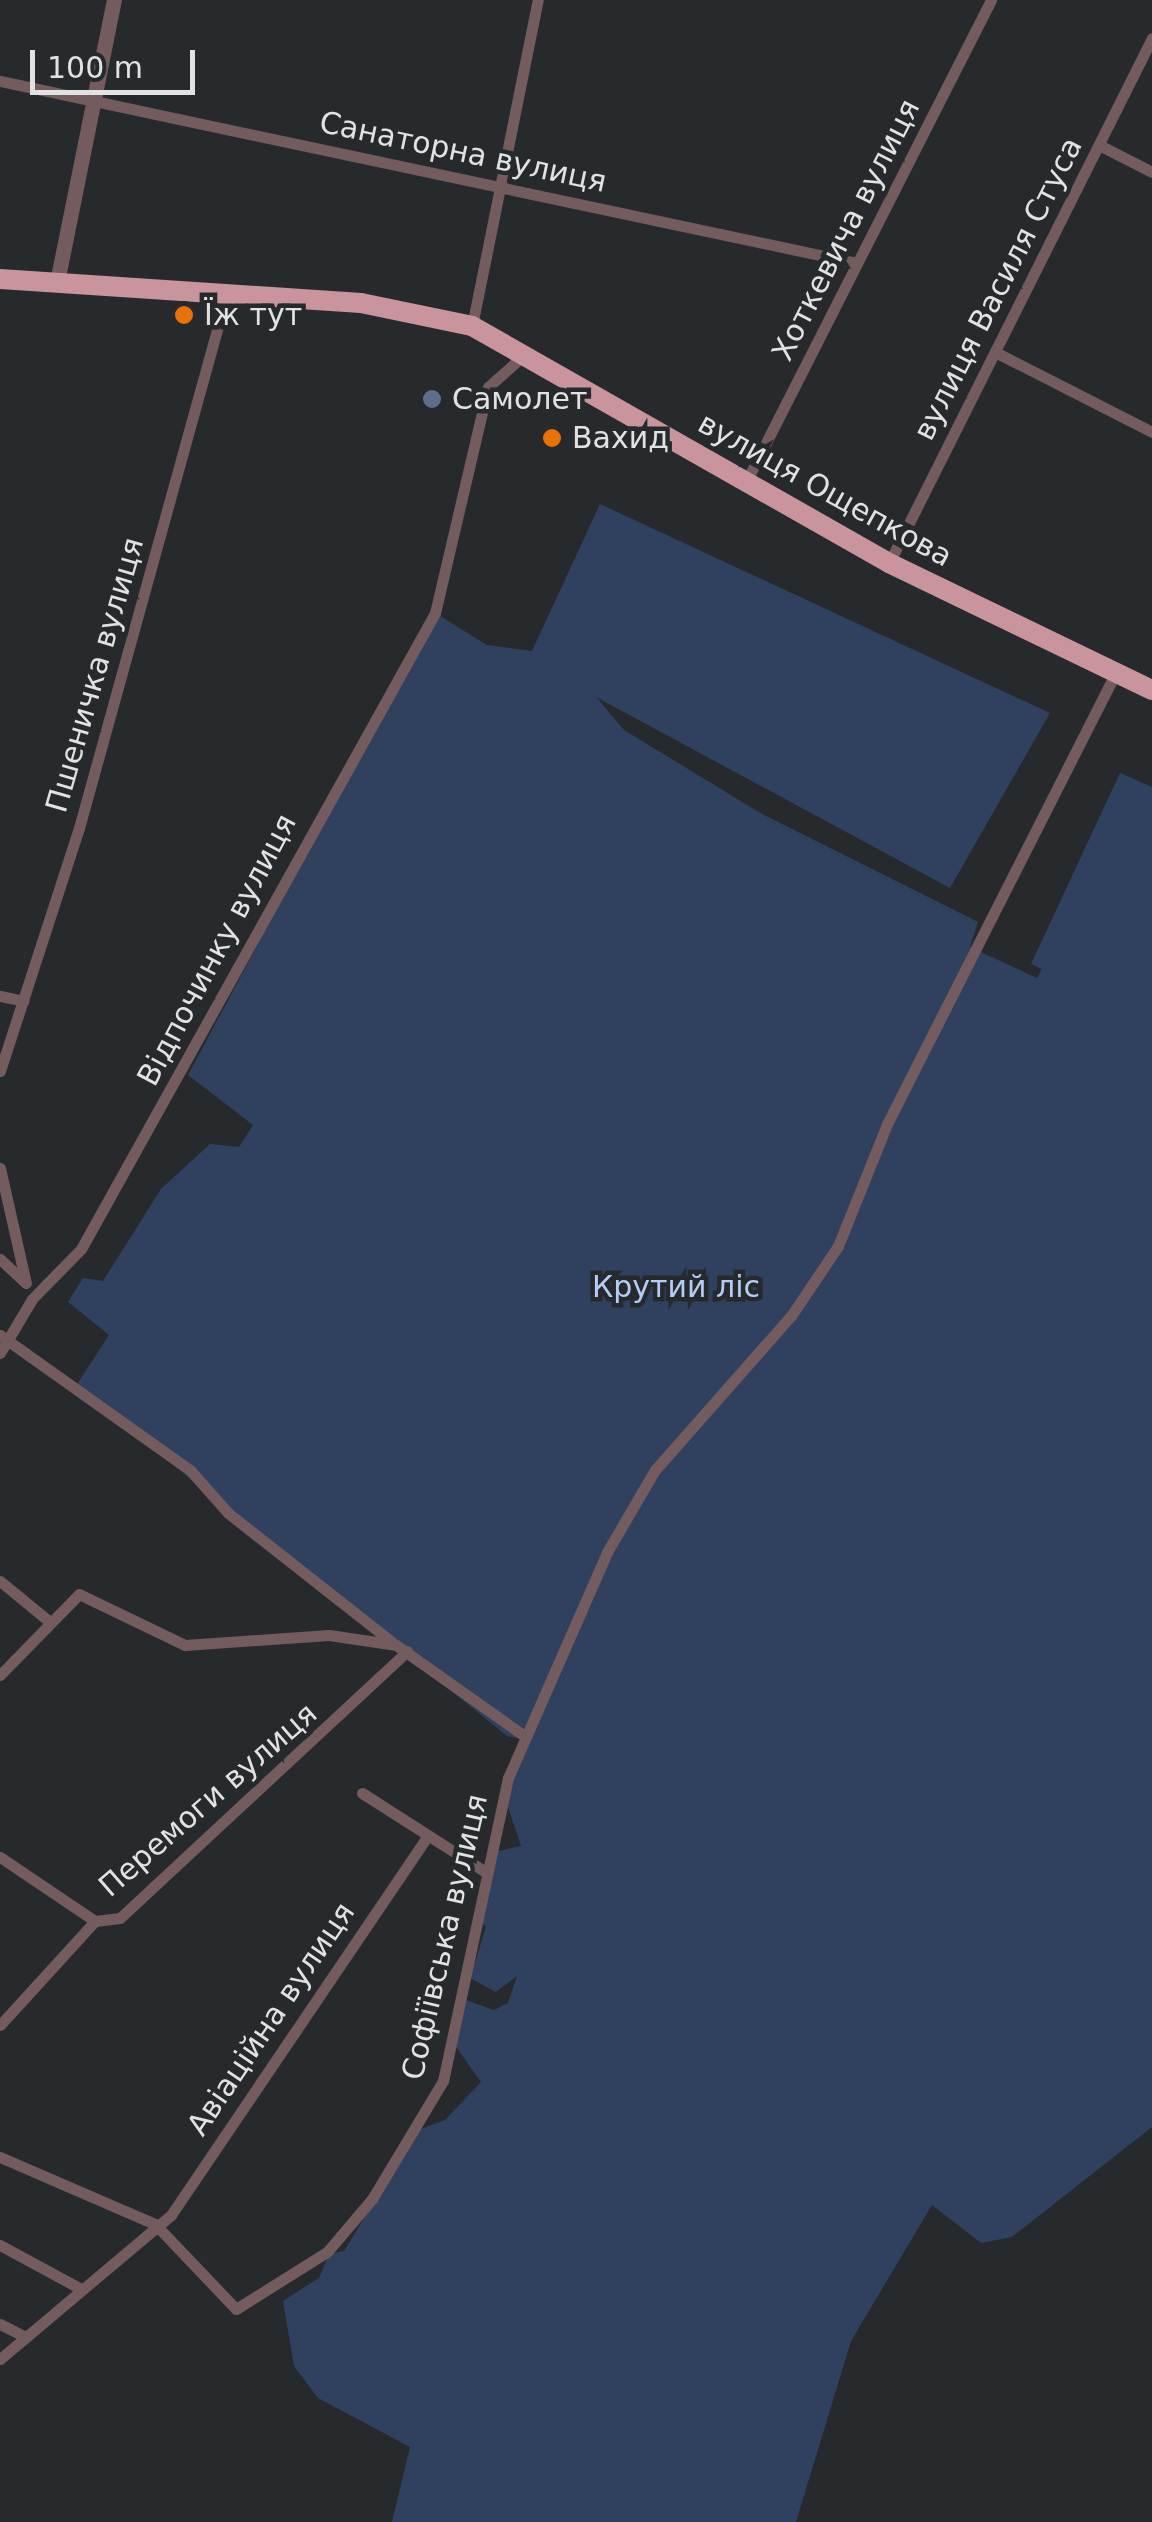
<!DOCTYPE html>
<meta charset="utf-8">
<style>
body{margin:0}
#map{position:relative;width:1152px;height:2522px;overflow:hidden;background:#272a2d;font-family:"DejaVu Sans",sans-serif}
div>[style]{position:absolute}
.green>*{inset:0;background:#2f415f}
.minor>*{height:11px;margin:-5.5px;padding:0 5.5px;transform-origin:5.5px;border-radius:5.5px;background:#735b5e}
.tertiary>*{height:15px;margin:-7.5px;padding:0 7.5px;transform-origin:7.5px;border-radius:7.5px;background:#735b5e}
.trunk>*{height:20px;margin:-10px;padding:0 10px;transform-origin:10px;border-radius:10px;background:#ca949c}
.dots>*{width:28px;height:28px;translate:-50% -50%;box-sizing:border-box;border:5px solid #272a2d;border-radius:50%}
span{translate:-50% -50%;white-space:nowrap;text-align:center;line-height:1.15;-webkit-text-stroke:9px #272a2d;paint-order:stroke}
.street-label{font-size:30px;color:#e0e2e4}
.poi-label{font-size:30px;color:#e0e2e4}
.left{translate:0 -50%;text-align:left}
.park-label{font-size:30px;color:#b5cdf4}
.scale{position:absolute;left:30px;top:50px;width:165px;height:45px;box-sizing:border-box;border:5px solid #e0e2e4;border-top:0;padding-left:12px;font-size:30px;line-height:35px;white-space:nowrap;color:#e0e2e4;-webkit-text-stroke:8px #272a2d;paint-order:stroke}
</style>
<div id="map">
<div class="green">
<i style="clip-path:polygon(600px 504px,1050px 713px,950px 888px,596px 697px,624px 730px,762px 814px,978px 922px,970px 947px,1037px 978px,1042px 969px,1031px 964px,1120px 773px,1152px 787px,1152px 2127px,1012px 2237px,981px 2243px,932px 2205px,851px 2341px,796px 2522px,392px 2522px,410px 2447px,318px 2398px,294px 2366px,283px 2301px,319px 2278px,329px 2254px,344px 2251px,418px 2130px,445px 2120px,481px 2082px,454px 2044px,463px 1999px,494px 2010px,508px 2003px,517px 1976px,496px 1992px,470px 1978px,486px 1927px,477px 1918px,489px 1853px,521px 1846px,507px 1804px,525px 1740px,507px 1736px,76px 1386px,109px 1335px,68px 1302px,83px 1278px,103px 1281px,161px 1189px,210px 1144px,239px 1147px,253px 1125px,188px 1075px,435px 613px,487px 645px,532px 651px)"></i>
</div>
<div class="minor">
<i style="left:0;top:81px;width:876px;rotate:11.99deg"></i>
<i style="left:1099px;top:145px;width:59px;rotate:27deg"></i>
<i style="left:472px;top:326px;width:333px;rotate:-78.6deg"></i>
<i style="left:995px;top:352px;width:176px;rotate:27deg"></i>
<i style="left:746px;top:482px;width:541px;rotate:-63.06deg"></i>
<i style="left:889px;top:563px;width:587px;rotate:-63.39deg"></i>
<i style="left:0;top:996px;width:24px;rotate:12deg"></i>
<i style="left:0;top:1071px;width:256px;rotate:-72deg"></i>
<i style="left:79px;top:828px;width:558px;rotate:-74.52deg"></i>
<i style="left:0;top:1168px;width:118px;rotate:77.3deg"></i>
<i style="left:0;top:1259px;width:33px;rotate:43deg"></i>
<i style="left:32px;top:1299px;width:70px;rotate:-45.6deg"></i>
<i style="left:81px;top:1249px;width:728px;rotate:-60.9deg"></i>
<i style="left:435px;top:613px;width:232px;rotate:-76.8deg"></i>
<i style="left:488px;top:387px;width:50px;rotate:-41.7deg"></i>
<i style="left:0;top:1335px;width:233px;rotate:35.4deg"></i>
<i style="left:190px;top:1470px;width:57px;rotate:48.5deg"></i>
<i style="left:228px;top:1513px;width:209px;rotate:38.2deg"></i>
<i style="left:0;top:1353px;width:63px;rotate:-59.3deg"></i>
<i style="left:0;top:1581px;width:65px;rotate:39.4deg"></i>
<i style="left:0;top:1675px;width:113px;rotate:-45.7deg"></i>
<i style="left:79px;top:1594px;width:118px;rotate:25.7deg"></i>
<i style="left:185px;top:1645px;width:144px;rotate:-4deg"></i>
<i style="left:329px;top:1635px;width:68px;rotate:8.5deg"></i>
<i style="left:396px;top:1645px;width:159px;rotate:35.3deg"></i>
<i style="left:362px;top:1793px;width:148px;rotate:32.6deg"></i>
<i style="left:0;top:1857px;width:115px;rotate:34deg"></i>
<i style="left:0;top:2025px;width:141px;rotate:-47.6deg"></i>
<i style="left:95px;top:1921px;width:25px;rotate:-7deg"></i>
<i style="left:120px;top:1918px;width:392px;rotate:-42.9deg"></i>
<i style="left:0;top:2157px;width:169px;rotate:23.4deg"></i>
<i style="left:155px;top:2224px;width:117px;rotate:46.4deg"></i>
<i style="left:236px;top:2309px;width:107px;rotate:-32.1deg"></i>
<i style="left:327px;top:2252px;width:70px;rotate:-49.7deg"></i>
<i style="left:372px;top:2199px;width:138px;rotate:-59deg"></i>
<i style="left:443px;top:2081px;width:310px;rotate:-77.9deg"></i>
<i style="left:508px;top:1778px;width:247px;rotate:-66.3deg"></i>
<i style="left:607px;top:1552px;width:95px;rotate:-59.7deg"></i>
<i style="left:655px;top:1470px;width:205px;rotate:-48.6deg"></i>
<i style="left:791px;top:1316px;width:84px;rotate:-56.1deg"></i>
<i style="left:838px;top:1246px;width:131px;rotate:-68.1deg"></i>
<i style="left:887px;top:1124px;width:504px;rotate:-63.13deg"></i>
<i style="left:0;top:2245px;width:92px;rotate:28.5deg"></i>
<i style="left:0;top:2324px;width:29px;rotate:27deg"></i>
<i style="left:0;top:2359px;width:224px;rotate:-40.1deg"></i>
<i style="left:171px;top:2215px;width:455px;rotate:-55.9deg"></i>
</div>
<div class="tertiary">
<i style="left:57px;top:282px;width:288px;rotate:-78.6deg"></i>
</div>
<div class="trunk">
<i style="left:0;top:279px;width:362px;rotate:3.8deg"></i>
<i style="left:361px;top:303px;width:113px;rotate:11.7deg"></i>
<i style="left:472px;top:326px;width:480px;rotate:29.6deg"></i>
<i style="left:889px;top:563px;width:292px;rotate:25.8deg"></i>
</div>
<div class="dots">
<i style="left:184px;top:315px;background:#e8710a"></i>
<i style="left:432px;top:399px;background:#5c6f8a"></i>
<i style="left:552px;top:438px;background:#e8710a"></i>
</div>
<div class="street-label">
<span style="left:463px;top:152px;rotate:12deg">Санаторна вулиця</span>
<span style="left:846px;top:230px;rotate:-63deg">Хоткевича вулиця</span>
<span style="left:998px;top:289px;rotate:-63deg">вулиця Василя Стуса</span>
<span style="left:825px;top:490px;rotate:29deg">вулиця Ощепкова</span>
<span style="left:95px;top:675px;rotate:-74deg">Пшеничка вулиця</span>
<span style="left:217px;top:950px;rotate:-62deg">Відпочинку вулиця</span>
<span style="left:208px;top:1800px;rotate:-41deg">Перемоги вулиця</span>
<span style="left:445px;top:1937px;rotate:-77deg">Софіївська вулиця</span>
<span style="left:271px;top:2019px;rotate:-56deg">Авіаційна вулиця</span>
</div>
<div class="poi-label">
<span class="left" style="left:204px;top:315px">Їж тут</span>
<span class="left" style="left:452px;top:399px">Самолет</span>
<span class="left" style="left:572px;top:438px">Вахид</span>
</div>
<div class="park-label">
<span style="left:676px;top:1287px">Крутий ліс</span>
</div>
<div class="scale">100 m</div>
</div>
